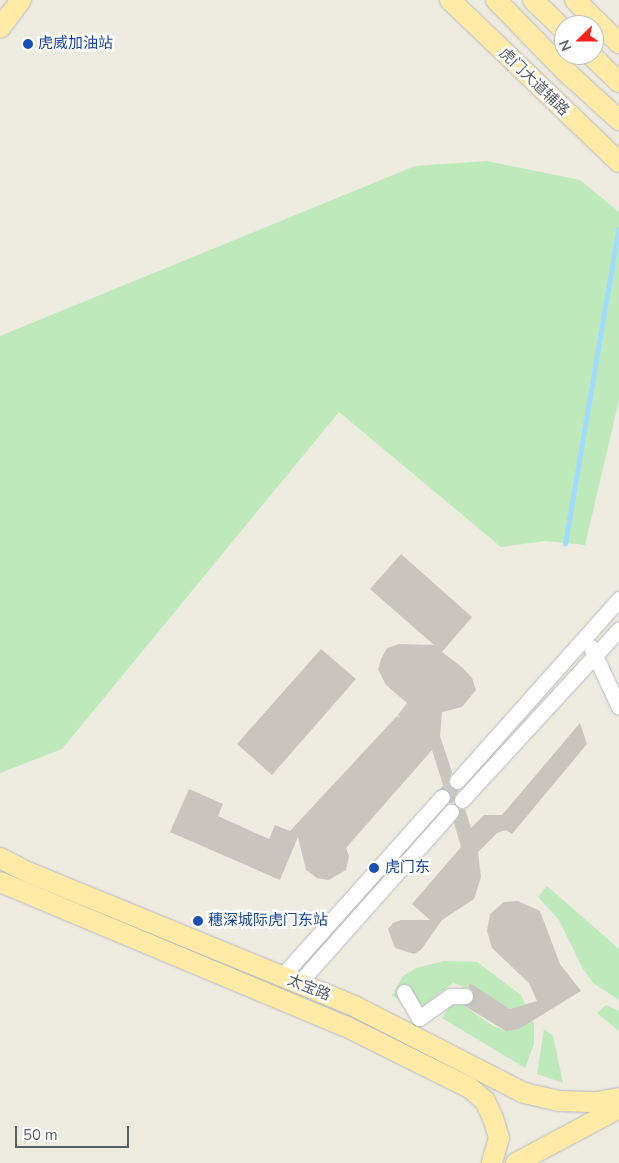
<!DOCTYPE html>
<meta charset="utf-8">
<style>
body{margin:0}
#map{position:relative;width:619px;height:1163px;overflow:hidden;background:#eeebe1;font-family:"Nunito Sans","Noto Sans SC",sans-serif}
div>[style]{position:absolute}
.green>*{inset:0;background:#bee9bb}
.stream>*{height:4.5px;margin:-2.25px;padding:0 2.25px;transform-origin:2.25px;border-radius:2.25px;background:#a1dcff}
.building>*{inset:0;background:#c9c5be}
.minor-tunnel>*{height:15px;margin-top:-7.5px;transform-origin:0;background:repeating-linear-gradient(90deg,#c9c8c2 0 15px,transparent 0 23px)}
.roads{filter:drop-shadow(0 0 1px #b7babf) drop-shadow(0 0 1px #b7babf)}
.minor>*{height:15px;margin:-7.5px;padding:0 7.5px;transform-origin:7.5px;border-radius:7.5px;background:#fff}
.major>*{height:20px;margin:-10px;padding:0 10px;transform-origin:10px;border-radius:10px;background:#ffeba6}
.dots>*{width:14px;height:14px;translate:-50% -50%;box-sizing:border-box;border:2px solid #fff;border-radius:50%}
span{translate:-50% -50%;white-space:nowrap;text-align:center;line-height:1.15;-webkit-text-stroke:5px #fff;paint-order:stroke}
.transit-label{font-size:15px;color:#164399}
.left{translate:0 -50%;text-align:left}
.street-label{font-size:15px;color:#5a5f64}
.north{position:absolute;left:554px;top:15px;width:50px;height:50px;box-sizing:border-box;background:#fff;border:1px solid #bdbfc1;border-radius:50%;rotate:248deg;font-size:14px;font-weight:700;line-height:20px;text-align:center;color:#5a5f64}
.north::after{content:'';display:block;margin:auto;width:18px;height:22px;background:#fa201c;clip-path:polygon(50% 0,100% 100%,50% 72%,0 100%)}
.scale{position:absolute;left:15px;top:1126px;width:114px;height:22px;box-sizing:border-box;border:2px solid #5a5f64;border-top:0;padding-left:6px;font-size:15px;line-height:18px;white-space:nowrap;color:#5a5f64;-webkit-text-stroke:4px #fff;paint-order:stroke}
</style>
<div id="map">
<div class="green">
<i style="clip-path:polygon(487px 161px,580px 180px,619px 212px,619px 400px,585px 545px,545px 541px,501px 547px,339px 412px,62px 749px,0 773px,0 336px,415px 166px)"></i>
<i style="clip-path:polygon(547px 886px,619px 949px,619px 1000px,593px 983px,582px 967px,559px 920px,538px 897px)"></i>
<i style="clip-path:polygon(444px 961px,477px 962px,521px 995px,532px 1019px,534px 1024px,534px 1044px,525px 1068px,442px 1018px,450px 1006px,461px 1004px,493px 1026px,506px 1031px,519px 1029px,532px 1019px,521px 1006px,510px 1009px,469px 983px,468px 989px,453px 983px,420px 1008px,392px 996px,403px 976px,416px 968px)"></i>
<i style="clip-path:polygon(606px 1005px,619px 1011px,619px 1031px,597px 1013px)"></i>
<i style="clip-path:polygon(544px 1029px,553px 1036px,563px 1083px,537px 1074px)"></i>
</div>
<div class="stream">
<i style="left:565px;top:544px;width:319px;rotate:-80.4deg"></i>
</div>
<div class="building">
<i style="clip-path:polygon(401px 554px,472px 617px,442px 652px,463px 668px,472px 678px,476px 690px,462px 707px,442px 712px,440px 736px,452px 772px,448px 783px,458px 790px,453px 803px,449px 803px,451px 795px,444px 788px,432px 750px,346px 848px,349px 856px,346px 870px,329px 880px,317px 878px,306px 870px,298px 837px,280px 880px,170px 832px,189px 789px,223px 804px,218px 816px,269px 839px,275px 825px,290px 831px,397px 716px,400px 718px,398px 715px,407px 703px,386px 685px,378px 669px,381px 659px,387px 648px,399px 644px,434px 645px,370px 589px)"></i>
<i style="clip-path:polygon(321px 649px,356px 679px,272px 775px,237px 744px)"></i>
<i style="clip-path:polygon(580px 723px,587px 744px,512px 834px,506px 830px,497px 833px,478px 852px,481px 877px,474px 899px,442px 920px,421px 950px,414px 954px,395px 948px,388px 929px,393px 923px,401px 920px,430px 920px,412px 904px,461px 847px,454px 823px,460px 809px,465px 809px,471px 828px,484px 815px,502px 815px)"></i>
<i style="clip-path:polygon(518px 901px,540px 911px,560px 964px,581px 991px,519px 1029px,506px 1031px,463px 1005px,473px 1000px,473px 992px,468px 987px,470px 983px,510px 1009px,537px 1001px,529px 983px,492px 948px,487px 931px,490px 914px,504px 902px)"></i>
</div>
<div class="minor-tunnel">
<i style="left:442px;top:797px;width:22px;rotate:-47deg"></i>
</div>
<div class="roads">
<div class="minor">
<i style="left:591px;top:647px;width:66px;rotate:65deg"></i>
<i style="left:457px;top:781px;width:244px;rotate:-48.3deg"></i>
<i style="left:462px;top:800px;width:232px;rotate:-47.4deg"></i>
<i style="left:282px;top:976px;width:240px;rotate:-48.2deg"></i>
<i style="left:299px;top:983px;width:229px;rotate:-48.4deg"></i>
<i style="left:404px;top:992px;width:30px;rotate:60deg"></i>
<i style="left:419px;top:1018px;width:38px;rotate:-35deg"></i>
<i style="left:450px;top:996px;width:15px"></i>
</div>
<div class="major">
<i style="left:450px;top:0;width:234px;rotate:43.8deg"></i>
<i style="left:496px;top:0;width:96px;rotate:45.8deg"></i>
<i style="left:563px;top:69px;width:76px;rotate:42.3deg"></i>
<i style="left:533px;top:0;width:43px;rotate:44.1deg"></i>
<i style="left:575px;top:0;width:62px;rotate:44.3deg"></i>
<i style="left:0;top:28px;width:35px;rotate:-53deg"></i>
<i style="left:591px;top:55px;width:39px;rotate:44deg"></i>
<i style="left:0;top:858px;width:34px;rotate:27deg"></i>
<i style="left:30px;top:873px;width:352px;rotate:22.3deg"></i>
<i style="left:356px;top:1007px;width:189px;rotate:27.1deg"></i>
<i style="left:524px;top:1093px;width:36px;rotate:13deg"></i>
<i style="left:559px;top:1101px;width:38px;rotate:2deg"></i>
<i style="left:597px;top:1102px;width:22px;rotate:-10deg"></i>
<i style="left:0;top:882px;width:374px;rotate:22.7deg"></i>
<i style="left:345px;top:1026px;width:140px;rotate:26.4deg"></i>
<i style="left:470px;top:1088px;width:20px;rotate:41deg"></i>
<i style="left:485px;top:1101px;width:19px;rotate:65deg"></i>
<i style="left:493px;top:1118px;width:21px;rotate:73deg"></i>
<i style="left:499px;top:1138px;width:26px;rotate:106deg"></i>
<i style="left:516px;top:1163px;width:117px;rotate:-28.1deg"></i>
</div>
</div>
<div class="dots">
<i style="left:28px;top:44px;background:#1a4fb4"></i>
<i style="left:374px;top:868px;background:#1a4fb4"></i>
<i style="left:198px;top:921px;background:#1a4fb4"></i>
</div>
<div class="transit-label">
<span class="left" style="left:38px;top:44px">虎威加油站</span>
<span class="left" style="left:385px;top:868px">虎门东</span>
<span class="left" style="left:208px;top:921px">穗深城际虎门东站</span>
</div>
<div class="street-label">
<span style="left:534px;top:82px;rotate:44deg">虎门大道辅路</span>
<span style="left:309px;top:988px;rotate:22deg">太宝路</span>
</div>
<div class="north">N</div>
<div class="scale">50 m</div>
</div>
